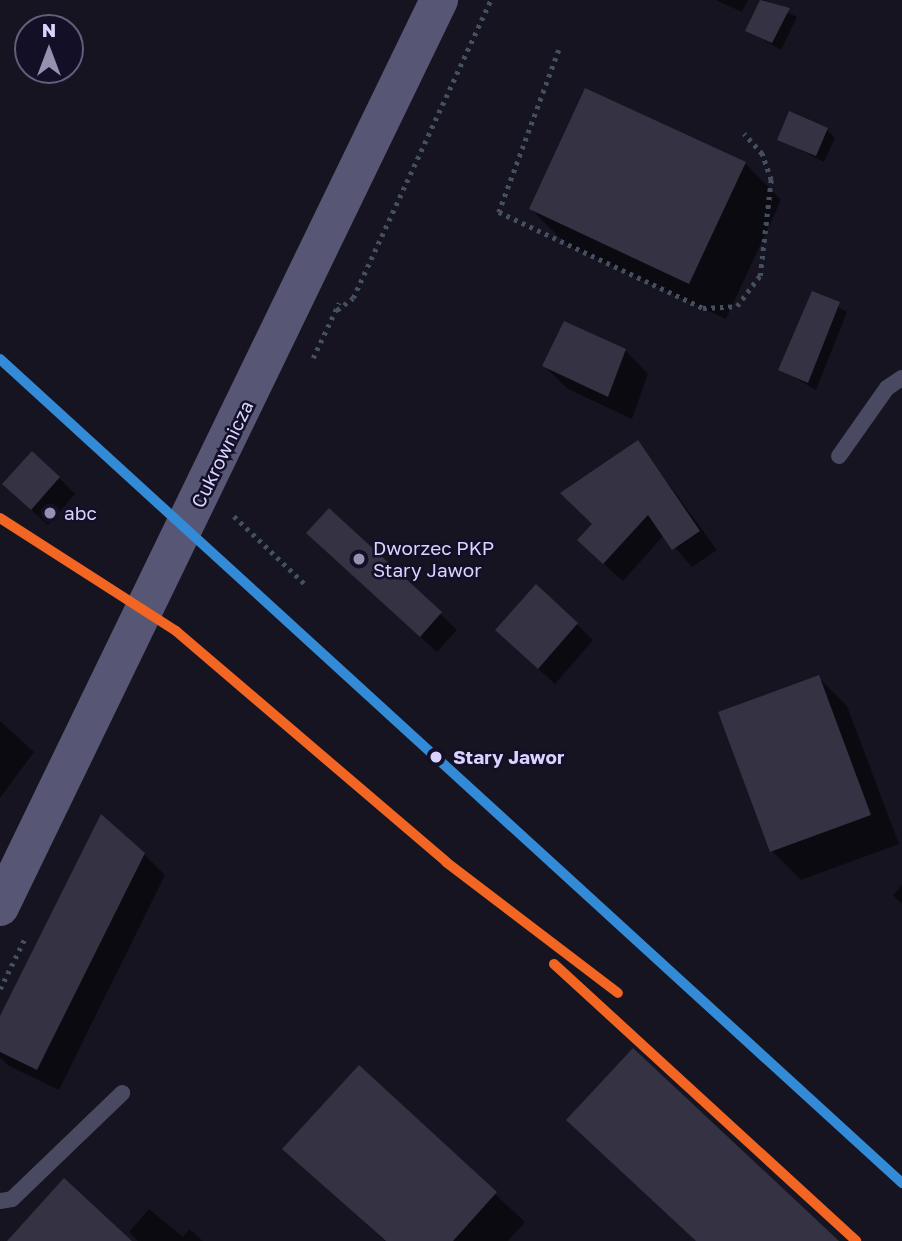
<!DOCTYPE html>
<style>
body{margin:0}
#map{position:relative;width:902px;height:1241px;overflow:hidden;background:#161421;font-family:"Golos Text",sans-serif}
div>[style]{position:absolute}
.shadow>*{inset:0;background:#0007}
.building>*{inset:0;background:#343243}
.path>*{height:4.5px;margin-top:-2.25px;transform-origin:0;background:repeating-linear-gradient(90deg,#44505f 0 3.5px,transparent 0 8.5px)}
.lane>*{height:16px;margin:-8px;padding:0 8px;transform-origin:8px;border-radius:8px;background:#4a4962}
.secondary>*{height:38px;margin:-19px;padding:0 19px;transform-origin:19px;border-radius:19px;background:#575674}
.rail-1>*{height:10px;margin:-5px;padding:0 5px;transform-origin:5px;border-radius:5px;background:#338bd7}
.rail-2>*{height:10px;margin:-5px;padding:0 5px;transform-origin:5px;border-radius:5px;background:#f26522}
.dots>*{width:19px;height:19px;translate:-50% -50%;box-sizing:border-box;border:4px solid #130f26;border-radius:50%}
span{translate:-50% -50%;white-space:nowrap;text-align:center;line-height:1.15;-webkit-text-stroke:5px #130f26;paint-order:stroke}
.street-label{font-size:19px;color:#d9d4ff}
.poi-label{font-size:19px;color:#d9d4ff}
.left{translate:0 -50%;text-align:left}
.stop-label{font-size:19px;color:#d9d4ff;font-weight:700}
.north{position:absolute;left:14px;top:14px;width:70px;height:70px;box-sizing:border-box;background:#130f26;border:2px solid #625e7d;border-radius:50%;rotate:0deg;font-size:19px;font-weight:700;line-height:28px;text-align:center;color:#d9d4ff}
.north::after{content:'';display:block;margin:auto;width:24px;height:32px;background:#9591b1;clip-path:polygon(50% 0,100% 100%,50% 72%,0 100%)}
</style>
<div id="map">
<div class="shadow">
<i style="clip-path:polygon(716px 0,748px 0,742px 12px)"></i>
<i style="clip-path:polygon(762px 0,797px 17px,781px 50px,747px 30px)"></i>
<i style="clip-path:polygon(827px 130px,835px 138px,824px 162px,779px 139px)"></i>
<i style="clip-path:polygon(745px 163px,781px 200px,726px 319px,567px 245px,531px 209px)"></i>
<i style="clip-path:polygon(813px 293px,847px 312px,816px 390px,780px 369px)"></i>
<i style="clip-path:polygon(625px 350px,648px 374px,632px 419px,568px 389px,544px 366px)"></i>
<i style="clip-path:polygon(638px 442px,717px 550px,692px 567px,664px 535px,623px 581px,597px 558px,594px 525px)"></i>
<i style="clip-path:polygon(59px 478px,75px 494px,48px 525px,20px 500px)"></i>
<i style="clip-path:polygon(329px 510px,457px 630px,437px 652px,324px 549px)"></i>
<i style="clip-path:polygon(536px 586px,593px 640px,555px 684px,513px 646px)"></i>
<i style="clip-path:polygon(818px 677px,847px 706px,899px 844px,801px 880px,772px 851px)"></i>
<i style="clip-path:polygon(0 721px,34px 752px,0 798px)"></i>
<i style="clip-path:polygon(144px 854px,165px 875px,59px 1090px,9px 1066px,0 1057px,0 1020px)"></i>
<i style="clip-path:polygon(902px 885px,902px 904px,893px 895px)"></i>
<i style="clip-path:polygon(359px 1068px,525px 1222px,508px 1241px,385px 1241px,284px 1149px)"></i>
<i style="clip-path:polygon(149px 1209px,183px 1237px,189px 1229px,203px 1241px,138px 1241px,129px 1232px)"></i>
</div>
<div class="building">
<i style="clip-path:polygon(760px 0,790px 8px,772px 43px,745px 31px)"></i>
<i style="clip-path:polygon(585px 88px,746px 162px,689px 284px,529px 209px)"></i>
<i style="clip-path:polygon(789px 111px,828px 128px,816px 156px,777px 140px)"></i>
<i style="clip-path:polygon(812px 291px,840px 302px,808px 383px,778px 370px)"></i>
<i style="clip-path:polygon(564px 321px,626px 349px,608px 397px,542px 366px)"></i>
<i style="clip-path:polygon(638px 440px,700px 531px,672px 550px,648px 515px,603px 564px,577px 540px,592px 524px,560px 493px)"></i>
<i style="clip-path:polygon(32px 451px,60px 477px,31px 510px,2px 484px)"></i>
<i style="clip-path:polygon(329px 508px,442px 612px,420px 637px,306px 533px)"></i>
<i style="clip-path:polygon(536px 584px,578px 623px,538px 669px,495px 630px)"></i>
<i style="clip-path:polygon(819px 675px,871px 815px,770px 852px,718px 712px)"></i>
<i style="clip-path:polygon(101px 814px,145px 853px,37px 1070px,0 1052px,0 1016px)"></i>
<i style="clip-path:polygon(633px 1048px,839px 1241px,696px 1241px,566px 1120px)"></i>
<i style="clip-path:polygon(359px 1065px,497px 1192px,453px 1241px,386px 1241px,282px 1149px)"></i>
<i style="clip-path:polygon(64px 1178px,132px 1241px,7px 1241px)"></i>
</div>
<div class="path">
<i style="left:559px;top:50px;width:173px;rotate:110.3deg"></i>
<i style="left:499px;top:212px;width:225px;rotate:25.2deg"></i>
<i style="left:703px;top:308px;width:34px;rotate:-3deg"></i>
<i style="left:737px;top:306px;width:38px;rotate:-53deg"></i>
<i style="left:760px;top:276px;width:97px;rotate:-83.5deg"></i>
<i style="left:771px;top:180px;width:28px;rotate:-109deg"></i>
<i style="left:762px;top:154px;width:27px;rotate:-132deg"></i>
<i style="left:337px;top:310px;width:20px;rotate:-37deg"></i>
<i style="left:353px;top:298px;width:328px;rotate:-65.2deg"></i>
<i style="left:313px;top:358px;width:61px;rotate:-64.7deg"></i>
<i style="left:234px;top:516px;width:98px;rotate:43.8deg"></i>
<i style="left:0;top:989px;width:59px;rotate:-63.9deg"></i>
</div>
<div class="lane">
<i style="left:839px;top:456px;width:83px;rotate:-54.8deg"></i>
<i style="left:887px;top:388px;width:18px;rotate:-34deg"></i>
<i style="left:0;top:1201px;width:12px;rotate:-9deg"></i>
<i style="left:12px;top:1199px;width:153px;rotate:-43.9deg"></i>
</div>
<div class="secondary">
<i style="left:0;top:907px;width:1008px;rotate:-64.17deg"></i>
</div>
<div class="rail-1">
<i style="left:0;top:359px;width:1222px;rotate:42.41deg"></i>
</div>
<div class="rail-2">
<i style="left:0;top:518px;width:209px;rotate:32.7deg"></i>
<i style="left:176px;top:631px;width:355px;rotate:40.5deg"></i>
<i style="left:446px;top:862px;width:216px;rotate:37.3deg"></i>
<i style="left:554px;top:964px;width:410px;rotate:42.5deg"></i>
</div>
<div class="dots">
<i style="left:50px;top:513px;background:#9591b1"></i>
<i style="left:359px;top:559px;background:#9591b1"></i>
<i style="left:436px;top:757px;background:#d9d4ff"></i>
</div>
<div class="street-label">
<span style="left:222px;top:454px;rotate:-64deg">Cukrownicza</span>
</div>
<div class="poi-label">
<span class="left" style="left:64px;top:513px">abc</span>
<span class="left" style="left:373px;top:559px">Dworzec PKP<br>Stary Jawor</span>
</div>
<div class="stop-label">
<span class="left" style="left:453px;top:757px">Stary Jawor</span>
</div>
<div class="north">N</div>
</div>
